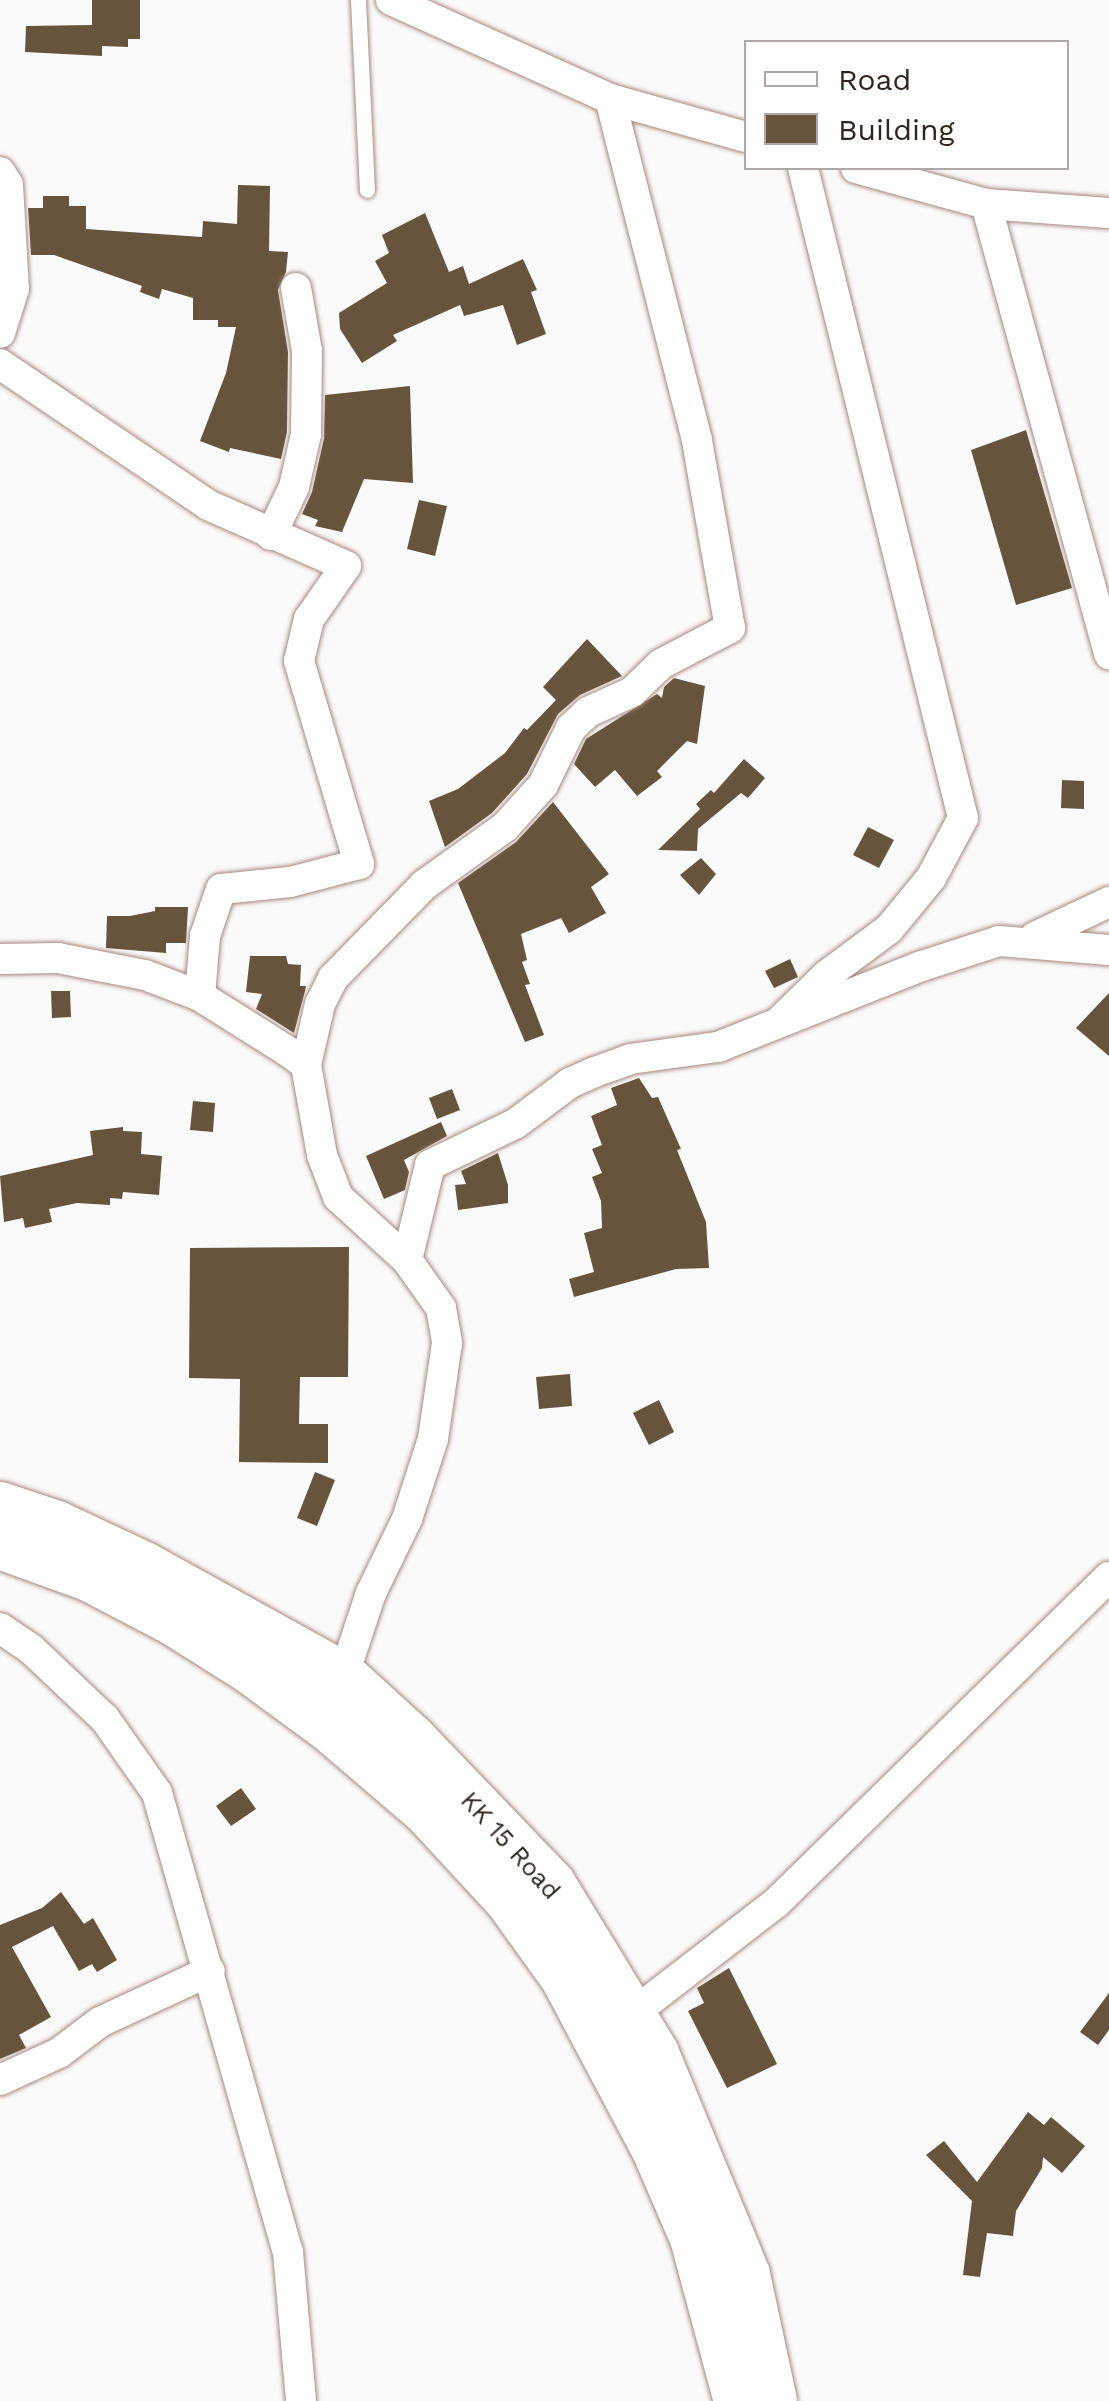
<!DOCTYPE html>
<style>
body{margin:0}
#map{position:relative;width:1109px;height:2401px;overflow:hidden;background:#fafafa;font-family:"Work Sans",sans-serif}
div>[style]{position:absolute}
.building>*{inset:0;background:#67543d}
.roads{filter:drop-shadow(0 0 2px #a7877b) drop-shadow(0 0 2px #a7877b)}
.service>*{height:15px;margin:-7.5px;padding:0 7.5px;transform-origin:7.5px;border-radius:7.5px;background:#fff}
.minor>*{height:30px;margin:-15px;padding:0 15px;transform-origin:15px;border-radius:15px;background:#fff}
.trunk>*{height:50px;margin:-25px;padding:0 25px;transform-origin:25px;border-radius:25px;background:#fff}
span{translate:-50% -50%;white-space:nowrap;text-align:center;line-height:1.15;-webkit-text-stroke:10px #fff;paint-order:stroke}
.street-label{font-size:25px;color:#322520}
.legend{position:absolute;left:744px;top:40px;width:325px;height:130px;box-sizing:border-box;background:#fff;border:2px solid #ada8a6;margin:0;padding:12px 18px;list-style:none;font-size:30px;color:#322520}
.legend li{display:flex;align-items:center;gap:20px;height:50px}
.legend b{width:50px;border:2px solid #ada8a6}
</style>
<div id="map">
<div class="building">
<i style="clip-path:polygon(92px 0,140px 0,140px 39px,128px 39px,128px 47px,102px 46px,102px 56px,25px 52px,26px 26px,92px 25px)"></i>
<i style="clip-path:polygon(238px 185px,270px 186px,269px 251px,288px 252px,286px 272px,278px 290px,288px 352px,287px 432px,281px 459px,230px 448px,229px 452px,200px 441px,226px 373px,236px 327px,218px 327px,218px 320px,193px 320px,193px 298px,162px 289px,159px 299px,140px 292px,142px 286px,54px 255px,31px 255px,28px 208px,43px 208px,43px 196px,69px 196px,69px 206px,86px 206px,86px 229px,202px 237px,203px 221px,237px 224px)"></i>
<i style="clip-path:polygon(425px 213px,449px 272px,463px 266px,469px 284px,523px 259px,537px 290px,531px 292px,546px 334px,517px 345px,503px 305px,464px 316px,460px 305px,393px 335px,397px 341px,362px 363px,340px 329px,339px 313px,387px 283px,375px 261px,389px 253px,382px 235px)"></i>
<i style="clip-path:polygon(410px 386px,413px 483px,364px 479px,342px 532px,315px 526px,318px 520px,302px 514px,312px 492px,324px 438px,325px 395px)"></i>
<i style="clip-path:polygon(1026px 430px,1072px 588px,1016px 605px,971px 450px)"></i>
<i style="clip-path:polygon(419px 500px,447px 506px,435px 556px,407px 549px)"></i>
<i style="clip-path:polygon(587px 639px,622px 676px,580px 695px,558px 714px,527px 774px,492px 813px,445px 847px,429px 801px,458px 789px,505px 753px,524px 728px,527px 730px,556px 700px,543px 687px)"></i>
<i style="clip-path:polygon(674px 678px,705px 686px,697px 744px,687px 741px,657px 771px,662px 777px,637px 796px,615px 770px,595px 787px,574px 764px,586px 739px,657px 694px,662px 698px,664px 687px)"></i>
<i style="clip-path:polygon(744px 759px,765px 778px,748px 798px,741px 793px,698px 829px,697px 851px,658px 850px,700px 809px,696px 804px,711px 790px,714px 793px)"></i>
<i style="clip-path:polygon(1062px 780px,1084px 781px,1084px 809px,1061px 808px)"></i>
<i style="clip-path:polygon(553px 802px,609px 874px,591px 887px,606px 913px,569px 933px,561px 918px,521px 934px,527px 960px,522px 962px,530px 984px,525px 985px,544px 1035px,525px 1042px,458px 883px,516px 842px)"></i>
<i style="clip-path:polygon(868px 827px,894px 840px,879px 868px,853px 855px)"></i>
<i style="clip-path:polygon(701px 858px,716px 874px,699px 895px,680px 875px)"></i>
<i style="clip-path:polygon(155px 907px,188px 907px,186px 943px,166px 943px,166px 953px,106px 948px,107px 916px,130px 916px,155px 911px)"></i>
<i style="clip-path:polygon(250px 956px,286px 956px,288px 964px,301px 965px,300px 986px,306px 986px,305px 991px,294px 1033px,256px 1009px,262px 994px,246px 992px)"></i>
<i style="clip-path:polygon(790px 959px,798px 977px,774px 988px,765px 971px)"></i>
<i style="clip-path:polygon(51px 991px,70px 991px,71px 1017px,52px 1018px)"></i>
<i style="clip-path:polygon(1109px 993px,1109px 1056px,1076px 1028px)"></i>
<i style="clip-path:polygon(639px 1078px,652px 1098px,658px 1097px,681px 1149px,677px 1150px,706px 1222px,709px 1268px,676px 1269px,574px 1297px,569px 1279px,594px 1272px,584px 1233px,602px 1228px,601px 1201px,592px 1177px,602px 1173px,592px 1149px,602px 1145px,591px 1116px,617px 1105px,611px 1088px)"></i>
<i style="clip-path:polygon(452px 1089px,460px 1110px,437px 1119px,429px 1098px)"></i>
<i style="clip-path:polygon(193px 1101px,215px 1103px,213px 1132px,190px 1130px)"></i>
<i style="clip-path:polygon(441px 1122px,447px 1136px,404px 1160px,409px 1172px,405px 1190px,384px 1199px,366px 1156px)"></i>
<i style="clip-path:polygon(123px 1127px,123px 1131px,142px 1132px,141px 1154px,162px 1156px,159px 1195px,123px 1192px,122px 1199px,110px 1198px,110px 1205px,77px 1203px,49px 1209px,52px 1222px,25px 1228px,23px 1218px,4px 1222px,0 1176px,93px 1155px,90px 1131px)"></i>
<i style="clip-path:polygon(498px 1153px,508px 1185px,508px 1203px,458px 1210px,455px 1185px,466px 1184px,461px 1171px)"></i>
<i style="clip-path:polygon(349px 1247px,348px 1377px,300px 1377px,299px 1424px,328px 1424px,328px 1463px,239px 1462px,240px 1379px,189px 1378px,190px 1248px)"></i>
<i style="clip-path:polygon(570px 1374px,572px 1406px,539px 1409px,536px 1377px)"></i>
<i style="clip-path:polygon(659px 1400px,674px 1432px,649px 1445px,633px 1413px)"></i>
<i style="clip-path:polygon(315px 1472px,335px 1480px,317px 1526px,297px 1518px)"></i>
<i style="clip-path:polygon(241px 1788px,256px 1809px,231px 1826px,216px 1806px)"></i>
<i style="clip-path:polygon(61px 1892px,84px 1924px,93px 1918px,117px 1960px,97px 1972px,92px 1964px,79px 1971px,53px 1926px,12px 1947px,51px 2017px,19px 2035px,26px 2048px,0 2059px,0 1925px,42px 1908px)"></i>
<i style="clip-path:polygon(729px 1968px,777px 2064px,727px 2088px,688px 2011px,704px 2003px,697px 1988px)"></i>
<i style="clip-path:polygon(1109px 1993px,1109px 2030px,1098px 2045px,1080px 2032px)"></i>
<i style="clip-path:polygon(1028px 2112px,1044px 2125px,1051px 2117px,1085px 2146px,1062px 2173px,1043px 2157px,1042px 2168px,1016px 2211px,1013px 2236px,987px 2233px,980px 2277px,963px 2275px,972px 2201px,926px 2155px,944px 2141px,977px 2182px)"></i>
</div>
<div class="roads">
<div class="service">
<i style="left:358px;top:0;width:190px;rotate:87.3deg"></i>
</div>
<div class="minor">
<i style="left:391px;top:0;width:240px;rotate:24.3deg"></i>
<i style="left:610px;top:99px;width:141px;rotate:15.6deg"></i>
<i style="left:856px;top:168px;width:135px;rotate:15.5deg"></i>
<i style="left:986px;top:204px;width:123px;rotate:4.2deg"></i>
<i style="left:0;top:172px;width:15px;rotate:58deg"></i>
<i style="left:8px;top:185px;width:104px;rotate:86.7deg"></i>
<i style="left:14px;top:289px;width:46px;rotate:107.7deg"></i>
<i style="left:986px;top:204px;width:467px;rotate:74.7deg"></i>
<i style="left:0;top:364px;width:251px;rotate:34.1deg"></i>
<i style="left:208px;top:505px;width:151px;rotate:23.8deg"></i>
<i style="left:346px;top:566px;width:65px;rotate:124.9deg"></i>
<i style="left:309px;top:619px;width:43px;rotate:103.4deg"></i>
<i style="left:299px;top:661px;width:212px;rotate:73.5deg"></i>
<i style="left:359px;top:864px;width:71px;rotate:165.4deg"></i>
<i style="left:290px;top:882px;width:69px;rotate:174.2deg"></i>
<i style="left:221px;top:889px;width:50px;rotate:108.8deg"></i>
<i style="left:205px;top:936px;width:60px;rotate:94.8deg"></i>
<i style="left:271px;top:535px;width:53px;rotate:-64.4deg"></i>
<i style="left:294px;top:487px;width:54px;rotate:-77.2deg"></i>
<i style="left:306px;top:434px;width:83px;rotate:-89.3deg"></i>
<i style="left:307px;top:351px;width:64px;rotate:-99.9deg"></i>
<i style="left:1035px;top:937px;width:82px;rotate:-25.3deg"></i>
<i style="left:0;top:959px;width:58px;rotate:-1deg"></i>
<i style="left:58px;top:958px;width:89px;rotate:11.1deg"></i>
<i style="left:145px;top:975px;width:59px;rotate:20.9deg"></i>
<i style="left:200px;top:996px;width:105px;rotate:32.2deg"></i>
<i style="left:289px;top:1052px;width:21px;rotate:37deg"></i>
<i style="left:306px;top:1065px;width:91px;rotate:79.9deg"></i>
<i style="left:322px;top:1155px;width:45px;rotate:69.1deg"></i>
<i style="left:338px;top:1197px;width:93px;rotate:42.4deg"></i>
<i style="left:407px;top:1260px;width:59px;rotate:54.7deg"></i>
<i style="left:441px;top:1308px;width:36px;rotate:80deg"></i>
<i style="left:447px;top:1343px;width:97px;rotate:98.3deg"></i>
<i style="left:433px;top:1439px;width:84px;rotate:108deg"></i>
<i style="left:407px;top:1519px;width:82px;rotate:115.9deg"></i>
<i style="left:371px;top:1593px;width:89px;rotate:108.4deg"></i>
<i style="left:782px;top:1019px;width:63px;rotate:-44.4deg"></i>
<i style="left:827px;top:975px;width:77px;rotate:-36.6deg"></i>
<i style="left:889px;top:929px;width:66px;rotate:-50.5deg"></i>
<i style="left:931px;top:878px;width:68px;rotate:-61.9deg"></i>
<i style="left:963px;top:818px;width:669px;rotate:-103.83deg"></i>
<i style="left:306px;top:1065px;width:63px;rotate:-77.1deg"></i>
<i style="left:320px;top:1004px;width:29px;rotate:-63deg"></i>
<i style="left:333px;top:978px;width:130px;rotate:-45.6deg"></i>
<i style="left:424px;top:885px;width:100px;rotate:-35.6deg"></i>
<i style="left:505px;top:827px;width:57px;rotate:-47.9deg"></i>
<i style="left:543px;top:785px;width:64px;rotate:-63.8deg"></i>
<i style="left:571px;top:728px;width:23px;rotate:-43deg"></i>
<i style="left:588px;top:712px;width:48px;rotate:-24.4deg"></i>
<i style="left:632px;top:692px;width:40px;rotate:-44deg"></i>
<i style="left:661px;top:664px;width:78px;rotate:-27.6deg"></i>
<i style="left:730px;top:628px;width:191px;rotate:-100deg"></i>
<i style="left:697px;top:440px;width:352px;rotate:-104.3deg"></i>
<i style="left:407px;top:1260px;width:98px;rotate:-76.4deg"></i>
<i style="left:430px;top:1165px;width:94px;rotate:-25.8deg"></i>
<i style="left:515px;top:1124px;width:69px;rotate:-36.7deg"></i>
<i style="left:570px;top:1083px;width:27px;rotate:-24deg"></i>
<i style="left:595px;top:1072px;width:37px;rotate:-20deg"></i>
<i style="left:630px;top:1059px;width:89px;rotate:-7.8deg"></i>
<i style="left:718px;top:1047px;width:219px;rotate:-21.7deg"></i>
<i style="left:922px;top:966px;width:81px;rotate:-18deg"></i>
<i style="left:999px;top:941px;width:110px;rotate:4.7deg"></i>
<i style="left:0;top:1628px;width:37px;rotate:34deg"></i>
<i style="left:31px;top:1649px;width:102px;rotate:43.4deg"></i>
<i style="left:105px;top:1719px;width:90px;rotate:54.9deg"></i>
<i style="left:157px;top:1793px;width:477px;rotate:74.1deg"></i>
<i style="left:288px;top:2252px;width:150px;rotate:85deg"></i>
<i style="left:631px;top:2015px;width:183px;rotate:-37.7deg"></i>
<i style="left:776px;top:1903px;width:466px;rotate:-44.4deg"></i>
<i style="left:0;top:2080px;width:65px;rotate:-24.6deg"></i>
<i style="left:59px;top:2053px;width:51px;rotate:-37.1deg"></i>
<i style="left:100px;top:2022px;width:121px;rotate:-24.9deg"></i>
</div>
<div class="trunk">
<i style="left:0;top:1507px;width:60px;rotate:18.4deg"></i>
<i style="left:57px;top:1526px;width:96px;rotate:25.2deg"></i>
<i style="left:144px;top:1567px;width:227px;rotate:28.9deg"></i>
<i style="left:343px;top:1677px;width:92px;rotate:42.4deg"></i>
<i style="left:411px;top:1739px;width:202px;rotate:46.2deg"></i>
<i style="left:551px;top:1885px;width:198px;rotate:58.6deg"></i>
<i style="left:654px;top:2054px;width:239px;rotate:67.6deg"></i>
<i style="left:745px;top:2275px;width:129px;rotate:77.9deg"></i>
<i style="left:0;top:1544px;width:97px;rotate:19.9deg"></i>
<i style="left:91px;top:1577px;width:95px;rotate:27.6deg"></i>
<i style="left:175px;top:1621px;width:90px;rotate:32.3deg"></i>
<i style="left:251px;top:1669px;width:98px;rotate:36.3deg"></i>
<i style="left:330px;top:1727px;width:128px;rotate:40.6deg"></i>
<i style="left:427px;top:1810px;width:122px;rotate:47.3deg"></i>
<i style="left:510px;top:1900px;width:96px;rotate:54.3deg"></i>
<i style="left:566px;top:1978px;width:197px;rotate:62.1deg"></i>
<i style="left:658px;top:2152px;width:94px;rotate:66.7deg"></i>
<i style="left:695px;top:2238px;width:169px;rotate:74.9deg"></i>
</div>
</div>
<div class="street-label">
<span style="left:510px;top:1846px;rotate:48deg">KK 15 Road</span>
</div>
<ul class="legend">
<li><b style="height:12px;background:#fff"></b>Road</li>
<li><b style="height:28px;background:#67543d"></b>Building</li>
</ul>
</div>
